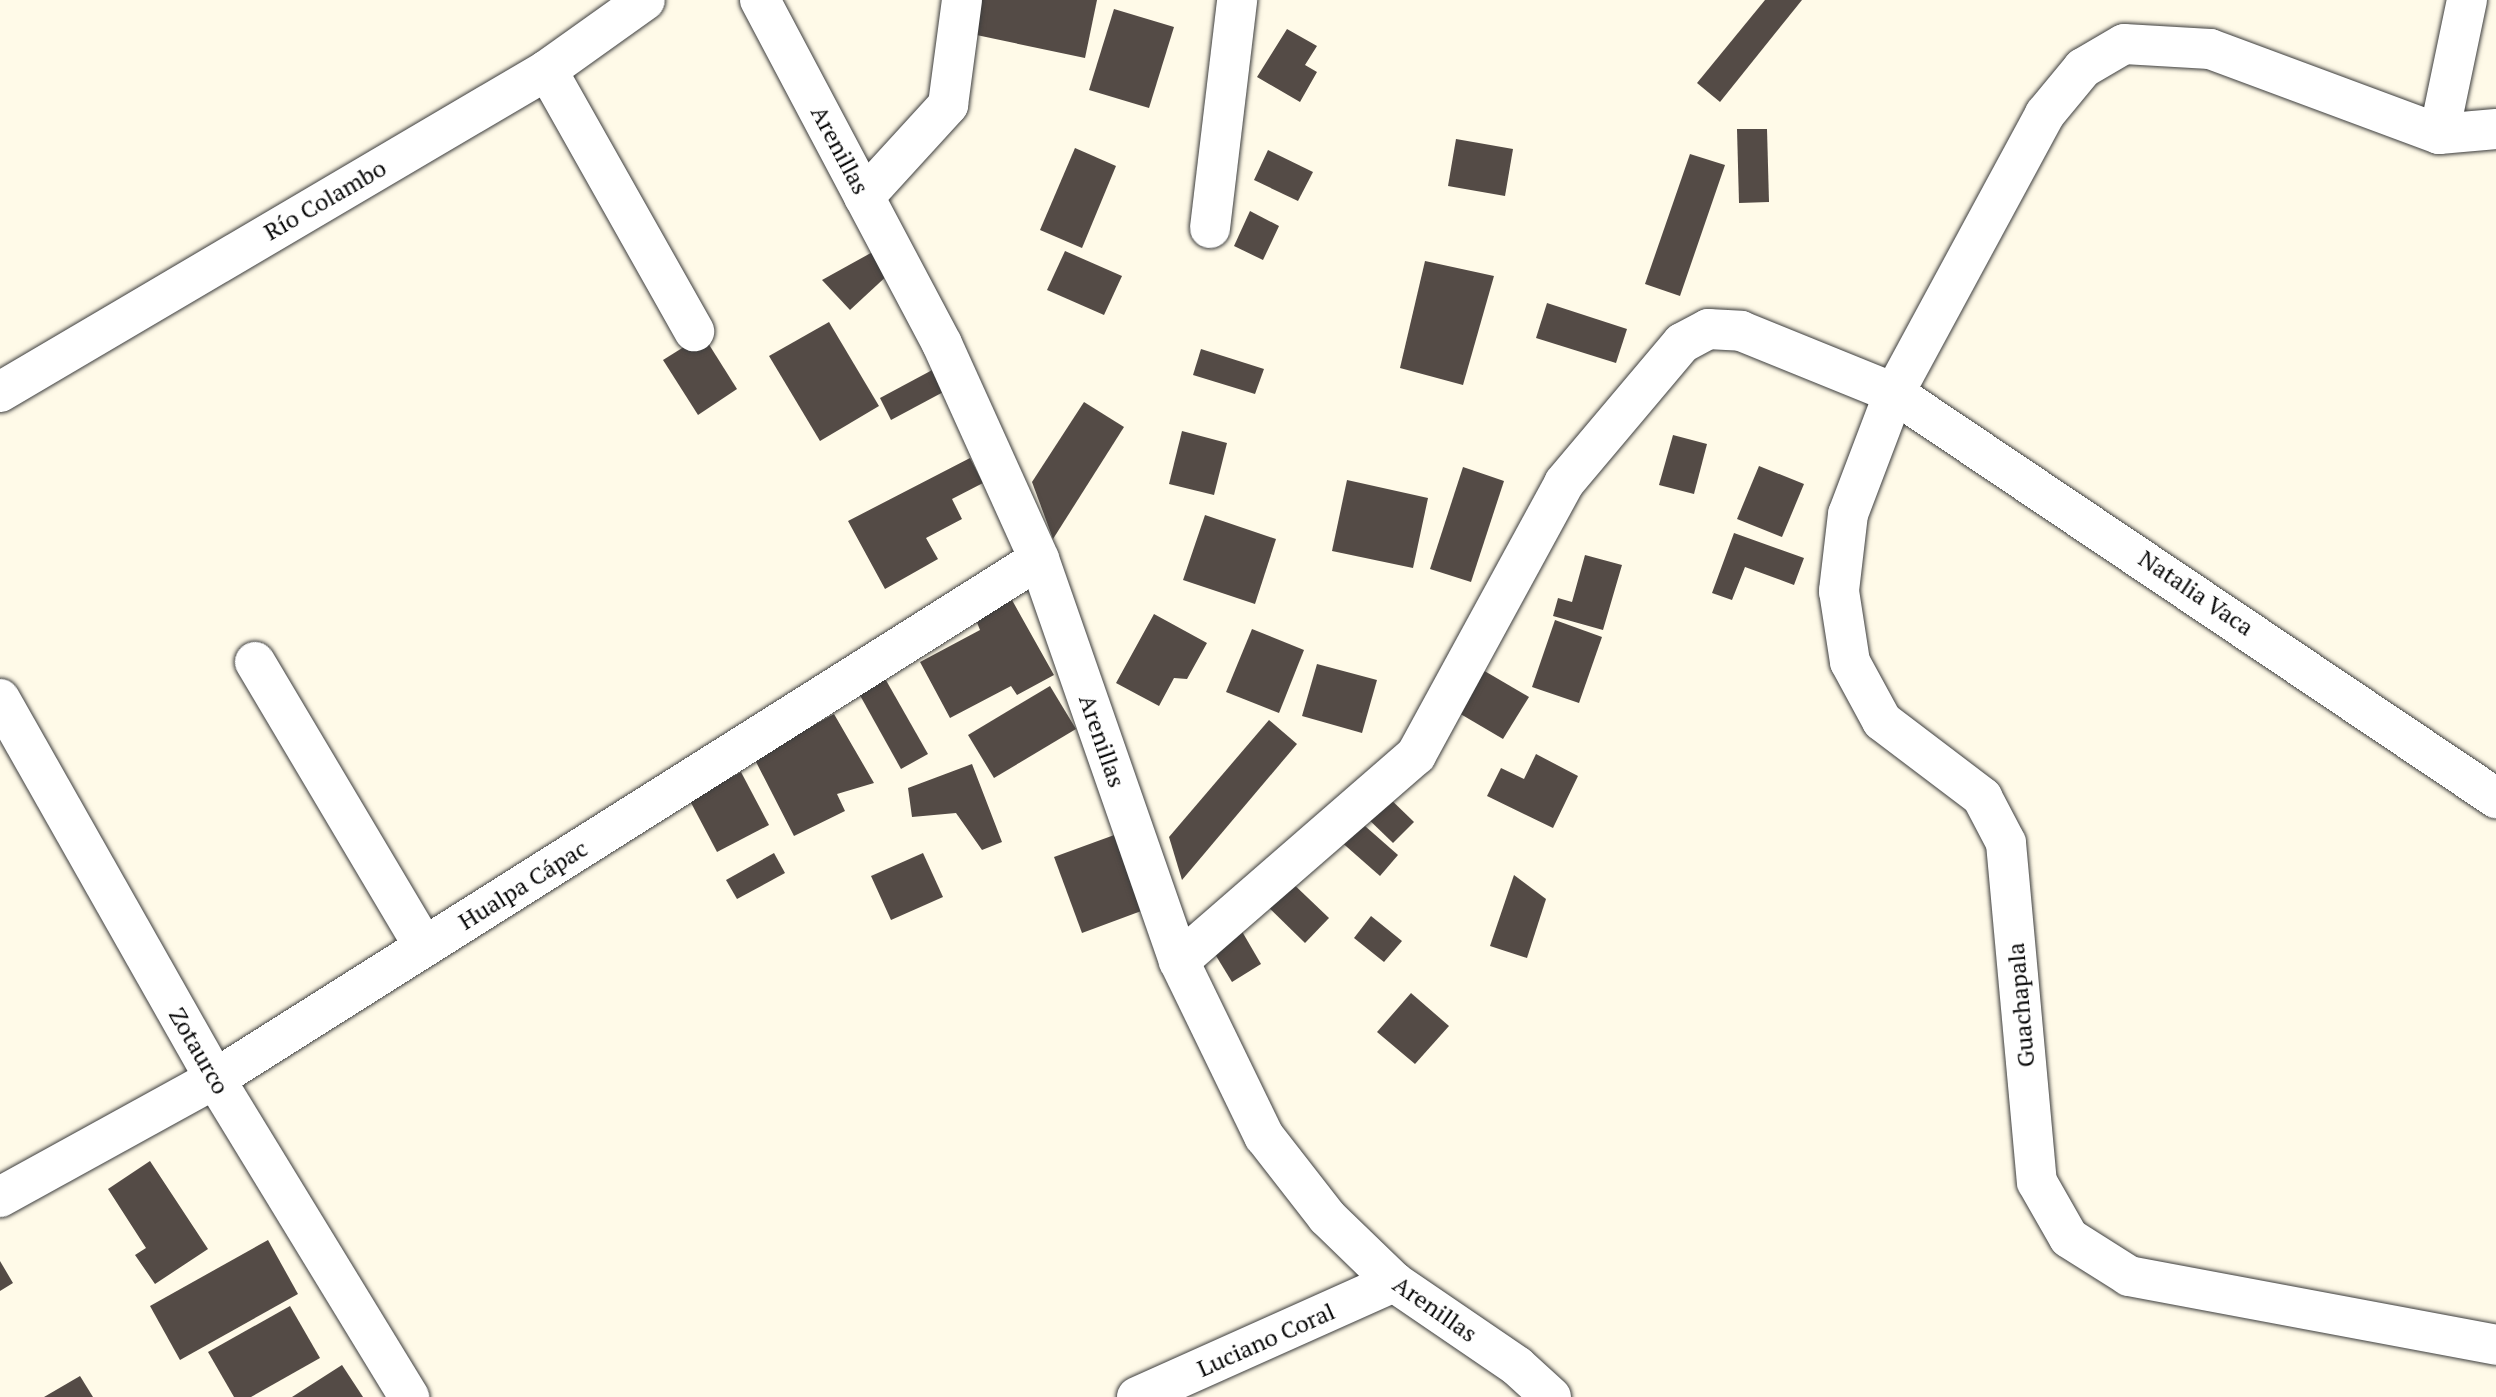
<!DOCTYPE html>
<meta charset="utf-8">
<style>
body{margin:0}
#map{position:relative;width:2496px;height:1397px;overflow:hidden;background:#fffae8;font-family:"PT Serif",serif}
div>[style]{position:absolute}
.building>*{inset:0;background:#544b46}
.roads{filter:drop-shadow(0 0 2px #3d3d3d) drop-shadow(0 0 2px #3d3d3d)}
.minor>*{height:40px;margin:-20px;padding:0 20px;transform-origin:20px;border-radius:20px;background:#fff}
span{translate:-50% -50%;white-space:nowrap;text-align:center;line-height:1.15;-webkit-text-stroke:8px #fff;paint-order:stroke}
.street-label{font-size:24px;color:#0a0a0a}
</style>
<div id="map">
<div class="building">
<i style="clip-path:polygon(975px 0,1097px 0,1085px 58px,967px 33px)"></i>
<i style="clip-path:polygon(1765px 0,1802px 0,1720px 102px,1697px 83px)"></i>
<i style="clip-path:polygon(1114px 9px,1174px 27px,1149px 108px,1089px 90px)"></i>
<i style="clip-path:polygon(1287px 29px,1317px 46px,1305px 65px,1317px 72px,1300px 102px,1257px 77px)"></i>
<i style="clip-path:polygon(1737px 129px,1767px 129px,1769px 202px,1739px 203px)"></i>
<i style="clip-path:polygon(1456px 139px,1513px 149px,1505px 196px,1448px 186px)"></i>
<i style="clip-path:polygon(1075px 148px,1116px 166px,1082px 248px,1040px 230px)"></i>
<i style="clip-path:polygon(1268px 150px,1313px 172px,1298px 201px,1254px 180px)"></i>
<i style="clip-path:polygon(1690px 154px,1725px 165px,1680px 296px,1645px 284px)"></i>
<i style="clip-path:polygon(1250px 211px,1279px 226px,1263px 260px,1234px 246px)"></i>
<i style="clip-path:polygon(878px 249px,891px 272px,850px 310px,822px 280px)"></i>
<i style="clip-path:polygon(1065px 251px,1122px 276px,1104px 315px,1047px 290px)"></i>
<i style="clip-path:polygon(1425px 261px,1494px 276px,1463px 385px,1400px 368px)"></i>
<i style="clip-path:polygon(1547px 303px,1627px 329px,1616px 363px,1536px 338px)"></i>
<i style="clip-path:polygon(829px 322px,879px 406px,820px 441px,769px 356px)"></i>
<i style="clip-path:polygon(703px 335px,737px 389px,698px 415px,663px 360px)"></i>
<i style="clip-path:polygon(1201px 349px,1264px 369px,1255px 394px,1193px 375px)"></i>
<i style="clip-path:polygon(936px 368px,947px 390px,891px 420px,880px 398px)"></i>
<i style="clip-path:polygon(1084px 402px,1124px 427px,1053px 539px,1032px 482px)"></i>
<i style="clip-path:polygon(1182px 431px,1227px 443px,1214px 495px,1169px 484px)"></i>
<i style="clip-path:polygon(1673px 435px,1707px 444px,1694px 494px,1659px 485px)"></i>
<i style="clip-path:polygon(970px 458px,983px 483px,952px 499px,962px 519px,926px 538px,938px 559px,885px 589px,848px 521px)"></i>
<i style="clip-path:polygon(1759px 466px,1804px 484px,1782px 537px,1737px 519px)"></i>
<i style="clip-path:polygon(1463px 467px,1504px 481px,1471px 582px,1430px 569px)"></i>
<i style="clip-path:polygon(1347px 480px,1428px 498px,1413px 568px,1332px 551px)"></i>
<i style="clip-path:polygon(1205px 515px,1276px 539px,1255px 604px,1183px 580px)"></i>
<i style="clip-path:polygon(1734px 533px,1804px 558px,1794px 585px,1745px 567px,1732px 600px,1712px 593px)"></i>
<i style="clip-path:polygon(1585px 555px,1622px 565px,1603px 630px,1553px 616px,1558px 598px,1572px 602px)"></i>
<i style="clip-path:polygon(1012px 600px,1054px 675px,1017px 695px,1011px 686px,950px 718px,920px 662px,980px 630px,976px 620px)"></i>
<i style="clip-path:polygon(1154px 614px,1207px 643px,1187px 679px,1174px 678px,1159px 706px,1116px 683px)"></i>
<i style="clip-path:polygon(1555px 620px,1602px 637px,1579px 703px,1532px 687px)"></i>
<i style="clip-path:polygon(1252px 629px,1304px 650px,1279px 713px,1226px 692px)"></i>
<i style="clip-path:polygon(1317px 664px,1377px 680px,1362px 733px,1302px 716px)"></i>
<i style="clip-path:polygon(1476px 666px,1529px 697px,1503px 739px,1452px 709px)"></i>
<i style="clip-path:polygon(883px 675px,928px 754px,901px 769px,857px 690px)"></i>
<i style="clip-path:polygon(1050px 686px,1076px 729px,994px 778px,968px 735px)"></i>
<i style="clip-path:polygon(834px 714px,874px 783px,837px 794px,845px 811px,794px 836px,754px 758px)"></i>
<i style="clip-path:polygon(1269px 720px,1297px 744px,1182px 880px,1169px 837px)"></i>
<i style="clip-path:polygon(1536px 754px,1578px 776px,1553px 828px,1487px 796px,1501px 768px,1524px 779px)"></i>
<i style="clip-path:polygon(972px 764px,1002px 842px,982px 850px,956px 813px,912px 817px,908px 788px)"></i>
<i style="clip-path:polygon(741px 772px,769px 825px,717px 852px,689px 799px)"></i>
<i style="clip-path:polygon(1381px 790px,1414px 822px,1393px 843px,1360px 811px)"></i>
<i style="clip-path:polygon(1357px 819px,1398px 855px,1380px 876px,1339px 840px)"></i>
<i style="clip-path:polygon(1117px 834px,1144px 910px,1082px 933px,1054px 857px)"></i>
<i style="clip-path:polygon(774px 853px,785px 873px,737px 899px,726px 880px)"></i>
<i style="clip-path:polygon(923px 853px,943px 897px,891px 920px,871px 876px)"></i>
<i style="clip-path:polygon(1514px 875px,1546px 899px,1527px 958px,1490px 946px)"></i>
<i style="clip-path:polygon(1285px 876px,1329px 918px,1305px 943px,1261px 900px)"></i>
<i style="clip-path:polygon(1371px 916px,1402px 941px,1384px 962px,1354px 938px)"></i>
<i style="clip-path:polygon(1240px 928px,1261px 964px,1232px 982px,1210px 946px)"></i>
<i style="clip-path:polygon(1411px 993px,1449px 1026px,1415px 1064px,1377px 1032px)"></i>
<i style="clip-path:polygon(150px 1161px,208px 1249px,155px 1284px,135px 1255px,146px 1248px,108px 1189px)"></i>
<i style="clip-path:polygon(268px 1240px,298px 1294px,180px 1360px,150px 1306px)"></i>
<i style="clip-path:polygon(0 1261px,13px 1283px,0 1291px)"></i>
<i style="clip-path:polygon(290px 1306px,320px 1358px,251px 1397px,234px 1397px,208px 1352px)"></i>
<i style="clip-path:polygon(342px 1365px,363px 1397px,292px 1397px)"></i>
<i style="clip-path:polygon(80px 1376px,93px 1397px,44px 1397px)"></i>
</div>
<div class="roads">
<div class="minor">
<i style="left:760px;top:0;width:389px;rotate:62.1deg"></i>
<i style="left:942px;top:344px;width:236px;rotate:65.7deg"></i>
<i style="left:1039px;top:559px;width:426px;rotate:70.8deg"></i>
<i style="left:1179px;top:961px;width:195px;rotate:64.1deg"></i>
<i style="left:1264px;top:1136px;width:103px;rotate:52.1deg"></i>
<i style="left:1327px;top:1217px;width:93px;rotate:44.1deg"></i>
<i style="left:1394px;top:1282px;width:149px;rotate:34.3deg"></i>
<i style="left:1517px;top:1366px;width:46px;rotate:42.4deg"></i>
<i style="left:547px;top:70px;width:300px;rotate:60.6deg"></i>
<i style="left:2496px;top:129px;width:57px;rotate:175deg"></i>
<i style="left:2439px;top:134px;width:244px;rotate:-159.6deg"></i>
<i style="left:2210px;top:49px;width:86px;rotate:-176.7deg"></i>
<i style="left:2124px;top:44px;width:48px;rotate:149.7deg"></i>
<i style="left:2083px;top:68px;width:60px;rotate:129.6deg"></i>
<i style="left:2045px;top:114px;width:317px;rotate:118.4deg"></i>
<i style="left:1894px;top:393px;width:129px;rotate:110.8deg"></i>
<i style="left:1848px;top:514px;width:78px;rotate:96.7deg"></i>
<i style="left:1839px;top:591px;width:72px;rotate:81.2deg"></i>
<i style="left:1850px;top:662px;width:67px;rotate:61.5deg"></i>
<i style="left:1882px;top:721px;width:126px;rotate:37.2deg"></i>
<i style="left:1982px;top:797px;width:52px;rotate:62.4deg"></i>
<i style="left:2006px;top:843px;width:340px;rotate:84.8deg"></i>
<i style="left:2037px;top:1182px;width:64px;rotate:60.3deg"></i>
<i style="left:2069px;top:1238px;width:71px;rotate:32.3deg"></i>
<i style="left:2129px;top:1276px;width:373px;rotate:10.6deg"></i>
<i style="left:2439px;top:134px;width:137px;rotate:-78.2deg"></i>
<i style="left:864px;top:197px;width:125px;rotate:-47.6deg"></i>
<i style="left:948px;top:105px;width:106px;rotate:-82.4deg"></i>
<i style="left:1210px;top:228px;width:230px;rotate:-83.2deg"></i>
<i style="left:0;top:392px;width:635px;rotate:-30.48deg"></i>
<i style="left:547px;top:70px;width:120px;rotate:-35.5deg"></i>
<i style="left:255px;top:662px;width:331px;rotate:59.3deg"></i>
<i style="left:0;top:699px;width:437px;rotate:60.5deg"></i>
<i style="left:215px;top:1079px;width:373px;rotate:58.6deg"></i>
<i style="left:1179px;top:961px;width:314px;rotate:-41deg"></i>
<i style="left:1416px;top:755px;width:310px;rotate:-61.4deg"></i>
<i style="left:1564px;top:483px;width:183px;rotate:-49.9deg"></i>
<i style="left:1682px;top:343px;width:30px;rotate:-28deg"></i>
<i style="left:1708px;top:329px;width:33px;rotate:3deg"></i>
<i style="left:1741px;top:331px;width:165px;rotate:22.1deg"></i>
<i style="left:1894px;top:393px;width:726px;rotate:33.93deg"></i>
<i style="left:0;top:1197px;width:245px;rotate:-28.8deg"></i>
<i style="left:215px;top:1079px;width:974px;rotate:-32.25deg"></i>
<i style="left:1137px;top:1397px;width:282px;rotate:-24.1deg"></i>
</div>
</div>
<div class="street-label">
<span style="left:840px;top:150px;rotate:62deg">Arenillas</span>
<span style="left:325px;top:200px;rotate:-30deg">Río Colambo</span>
<span style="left:2196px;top:593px;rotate:34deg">Natalia Vaca</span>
<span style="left:1102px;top:741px;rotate:71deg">Arenillas</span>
<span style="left:523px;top:885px;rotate:-32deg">Hualpa Cápac</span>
<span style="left:2021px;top:1005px;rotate:-95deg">Guachapala</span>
<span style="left:199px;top:1051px;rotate:60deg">Zotaurco</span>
<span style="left:1435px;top:1309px;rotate:35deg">Arenillas</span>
<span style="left:1266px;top:1340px;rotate:-24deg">Luciano Coral</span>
</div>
</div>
